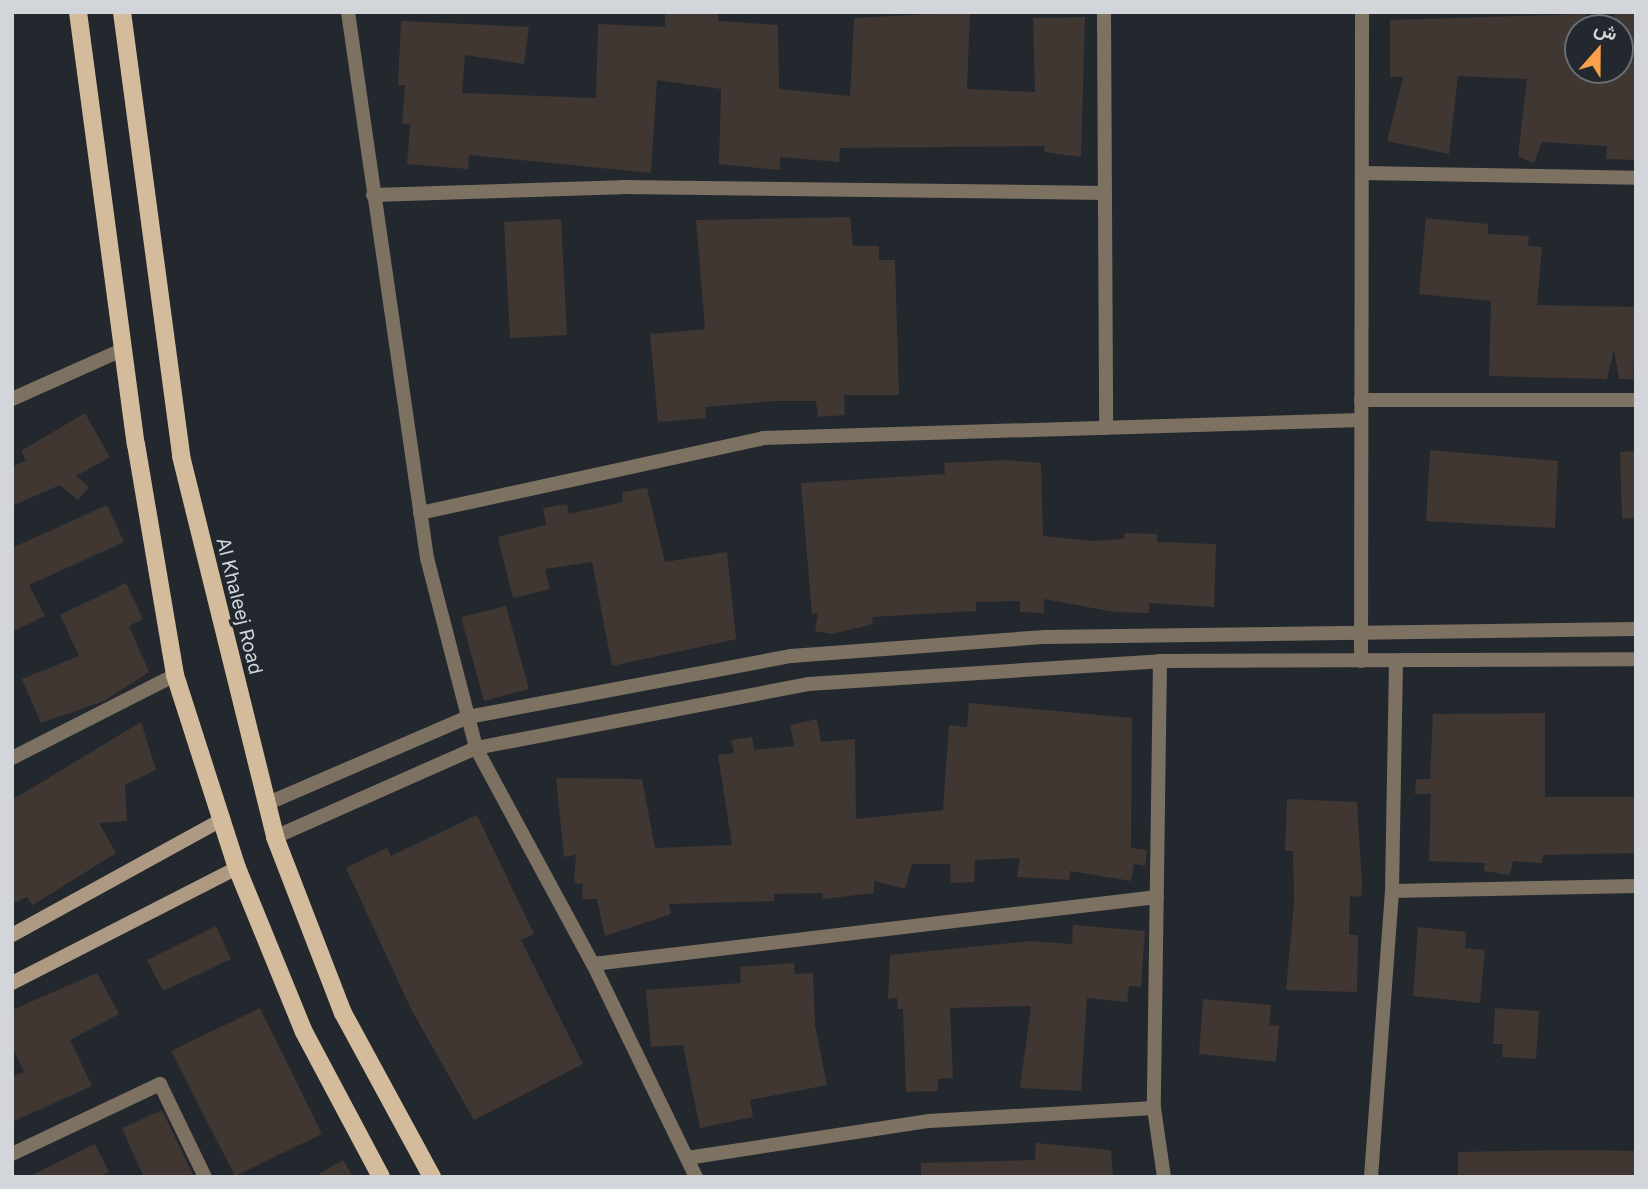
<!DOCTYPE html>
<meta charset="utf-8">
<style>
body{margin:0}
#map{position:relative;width:1648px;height:1189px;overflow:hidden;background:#22282e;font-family:Inter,Vazirmatn,sans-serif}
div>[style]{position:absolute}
.building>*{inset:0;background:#403733}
.minor>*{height:14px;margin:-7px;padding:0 7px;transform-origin:7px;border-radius:7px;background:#7d7162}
.tertiary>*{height:14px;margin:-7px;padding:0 7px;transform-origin:7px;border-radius:7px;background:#7d7162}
.secondary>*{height:14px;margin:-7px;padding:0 7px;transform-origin:7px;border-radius:7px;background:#ae9a82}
.primary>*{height:18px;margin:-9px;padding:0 9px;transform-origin:9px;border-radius:9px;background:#d4bb9b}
span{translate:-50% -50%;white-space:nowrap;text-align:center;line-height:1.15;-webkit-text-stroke:7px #22282e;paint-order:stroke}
.street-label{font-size:19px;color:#d2d6da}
.frame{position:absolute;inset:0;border:14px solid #d2d6da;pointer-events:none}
.north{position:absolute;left:1564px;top:14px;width:70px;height:70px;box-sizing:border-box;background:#22282e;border:2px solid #686e73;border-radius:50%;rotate:21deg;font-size:19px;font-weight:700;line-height:28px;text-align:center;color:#d2d6da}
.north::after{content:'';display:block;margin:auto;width:24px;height:32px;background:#f8a04b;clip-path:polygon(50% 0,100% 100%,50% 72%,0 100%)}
</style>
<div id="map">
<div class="building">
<i style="clip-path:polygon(665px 12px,718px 12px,718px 21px,778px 25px,779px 89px,850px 96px,854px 18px,970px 12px,967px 89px,1035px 92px,1033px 18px,1085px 17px,1081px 157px,1044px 152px,1045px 146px,840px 148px,839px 162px,780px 157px,780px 170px,719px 164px,721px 89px,657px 80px,651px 173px,469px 155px,468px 169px,407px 164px,410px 124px,402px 124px,405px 85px,398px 85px,401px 21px,529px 27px,524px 64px,465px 55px,462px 93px,596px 98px,598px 24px,665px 27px)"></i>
<i style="clip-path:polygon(1614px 12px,1636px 12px,1636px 160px,1606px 159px,1607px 146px,1542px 142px,1534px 163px,1518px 156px,1527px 79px,1458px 76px,1449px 154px,1387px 141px,1403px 77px,1390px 77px,1390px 20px,1586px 14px,1586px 28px,1578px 28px,1578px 70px,1620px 70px)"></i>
<i style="clip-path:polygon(850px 217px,853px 246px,879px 246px,879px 260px,895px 260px,899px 395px,844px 395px,845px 415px,818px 417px,816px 401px,775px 401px,705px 407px,706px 418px,658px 422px,650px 334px,705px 329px,696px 220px)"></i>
<i style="clip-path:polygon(1426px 218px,1488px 224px,1488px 234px,1529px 236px,1528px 246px,1542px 247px,1537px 305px,1636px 307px,1633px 379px,1619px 379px,1614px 349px,1607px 379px,1489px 376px,1491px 301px,1419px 294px)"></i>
<i style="clip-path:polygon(561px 219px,567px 335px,510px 338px,504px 222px)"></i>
<i style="clip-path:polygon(85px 413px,110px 457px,76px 476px,89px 487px,78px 500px,60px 485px,12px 506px,12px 467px,26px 460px,21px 451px)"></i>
<i style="clip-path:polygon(1430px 450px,1558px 461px,1555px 528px,1426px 521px)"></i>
<i style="clip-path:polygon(1636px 451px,1636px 518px,1622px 519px,1620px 452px)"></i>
<i style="clip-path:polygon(1007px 460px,1041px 463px,1043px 536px,1092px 541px,1124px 539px,1125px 533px,1157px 534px,1157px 542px,1216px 544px,1214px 607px,1149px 603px,1149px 613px,1114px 612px,1044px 599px,1044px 613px,1020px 612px,1020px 601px,976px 602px,976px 611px,872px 617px,873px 624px,832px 634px,815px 631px,818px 613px,812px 614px,801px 483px,945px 474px,944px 463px)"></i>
<i style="clip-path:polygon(647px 488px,665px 562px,727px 552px,736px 639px,612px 666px,592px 562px,545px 569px,550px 589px,513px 598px,498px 537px,546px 525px,543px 508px,567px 504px,569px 514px,623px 502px,622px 492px)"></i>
<i style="clip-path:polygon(107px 505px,124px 542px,29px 585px,45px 616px,12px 632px,12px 548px)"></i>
<i style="clip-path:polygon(126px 583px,143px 619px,129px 626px,149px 672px,104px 701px,41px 723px,22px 679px,79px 656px,60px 615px)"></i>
<i style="clip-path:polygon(506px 606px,529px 689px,484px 701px,461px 617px)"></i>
<i style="clip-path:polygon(969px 703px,1132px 718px,1131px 848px,1147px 850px,1145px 866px,1134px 864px,1131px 881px,1070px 871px,1069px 880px,1017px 877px,1020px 858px,975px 860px,974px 882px,951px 883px,950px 864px,912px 864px,905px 889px,874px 881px,874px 893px,823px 899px,822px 893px,774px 894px,774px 901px,669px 904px,671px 914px,605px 936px,597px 899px,582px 899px,583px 884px,574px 883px,576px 855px,564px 857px,556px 778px,642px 779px,655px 848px,732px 845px,718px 755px,734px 753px,731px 740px,752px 737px,754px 750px,794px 746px,790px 725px,817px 719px,821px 742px,855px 739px,856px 819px,943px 810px,949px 725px,967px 727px)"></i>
<i style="clip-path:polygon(1545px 713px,1545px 797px,1636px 797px,1636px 853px,1543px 855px,1542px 863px,1513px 861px,1510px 875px,1484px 871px,1485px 863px,1429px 861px,1431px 794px,1415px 794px,1416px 779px,1430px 779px,1433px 714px)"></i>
<i style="clip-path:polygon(141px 722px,156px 770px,125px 785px,127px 821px,99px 823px,116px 853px,33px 905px,27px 897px,12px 904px,12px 800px)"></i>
<i style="clip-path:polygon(1287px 799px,1357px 802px,1362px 885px,1361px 897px,1350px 896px,1349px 935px,1358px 935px,1357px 992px,1286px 990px,1294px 902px,1293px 851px,1285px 851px)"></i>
<i style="clip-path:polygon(477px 815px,534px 934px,521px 940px,583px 1064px,474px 1120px,411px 1009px,346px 868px,387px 848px,391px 856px)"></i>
<i style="clip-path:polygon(1073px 925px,1145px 931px,1141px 987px,1129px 986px,1127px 1002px,1087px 998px,1081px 1091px,1020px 1088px,1031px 1006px,950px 1008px,953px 1078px,938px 1079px,938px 1091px,906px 1092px,903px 1009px,898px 1009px,897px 998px,888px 999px,890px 955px,1030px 941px,1072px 944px)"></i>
<i style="clip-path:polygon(216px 926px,231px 959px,163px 991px,147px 960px)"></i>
<i style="clip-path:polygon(1418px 927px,1466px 932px,1465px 948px,1485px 950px,1480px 1003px,1413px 996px)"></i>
<i style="clip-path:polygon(794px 963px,795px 974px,813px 973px,815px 1025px,827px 1085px,750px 1100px,753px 1117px,700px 1128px,683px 1045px,651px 1047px,646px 990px,741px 983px,740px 967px)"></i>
<i style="clip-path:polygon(97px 973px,119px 1014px,70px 1040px,92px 1086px,12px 1122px,12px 1077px,24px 1072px,12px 1047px,12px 1010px)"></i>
<i style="clip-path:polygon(1203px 999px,1271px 1005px,1269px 1025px,1279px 1026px,1276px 1062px,1199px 1054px)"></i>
<i style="clip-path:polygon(260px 1008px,322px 1134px,235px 1176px,171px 1051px)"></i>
<i style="clip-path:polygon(1495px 1008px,1539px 1011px,1536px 1059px,1502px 1057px,1503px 1044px,1493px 1044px)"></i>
<i style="clip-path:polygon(162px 1110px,194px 1177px,144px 1177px,136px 1160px,122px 1128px)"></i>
<i style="clip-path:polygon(1036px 1143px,1111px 1150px,1113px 1177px,921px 1177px,921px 1163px,1035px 1160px)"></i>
<i style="clip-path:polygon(95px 1144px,109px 1172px,100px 1177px,28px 1177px)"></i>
<i style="clip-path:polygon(1575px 1150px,1636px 1151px,1636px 1177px,1458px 1177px,1458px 1152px)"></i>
<i style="clip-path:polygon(343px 1160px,353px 1177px,314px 1177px)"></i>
</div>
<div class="minor">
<i style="left:348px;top:12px;width:552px;rotate:81.77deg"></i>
<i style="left:427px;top:558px;width:196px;rotate:75.5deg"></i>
<i style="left:476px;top:748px;width:246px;rotate:61.6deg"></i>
<i style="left:593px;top:964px;width:237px;rotate:64.2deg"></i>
<i style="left:1104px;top:12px;width:416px;rotate:89.7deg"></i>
<i style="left:1362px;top:173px;width:274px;rotate:1deg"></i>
<i style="left:373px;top:195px;width:249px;rotate:-1.8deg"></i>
<i style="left:622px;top:187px;width:483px;rotate:0.7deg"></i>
<i style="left:12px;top:399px;width:123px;rotate:-24.1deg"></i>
<i style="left:1361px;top:400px;width:275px"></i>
<i style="left:420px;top:513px;width:351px;rotate:-12.3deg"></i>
<i style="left:763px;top:438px;width:598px;rotate:-1.72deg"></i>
<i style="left:1160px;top:661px;width:447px;rotate:90.8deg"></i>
<i style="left:1154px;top:1108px;width:70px;rotate:81.8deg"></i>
<i style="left:1361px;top:661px;width:649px;rotate:-89.91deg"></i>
<i style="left:12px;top:758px;width:183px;rotate:-27deg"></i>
<i style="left:1392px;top:891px;width:244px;rotate:-1.2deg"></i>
<i style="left:593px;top:964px;width:568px;rotate:-6.77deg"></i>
<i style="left:12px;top:1154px;width:164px;rotate:-25.3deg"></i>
<i style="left:160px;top:1084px;width:103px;rotate:64.2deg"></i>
<i style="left:687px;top:1158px;width:245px;rotate:-8.7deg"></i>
<i style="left:929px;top:1121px;width:225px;rotate:-3.3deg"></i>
<i style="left:1371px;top:1177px;width:287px;rotate:-85.8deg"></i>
<i style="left:1392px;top:891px;width:230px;rotate:-89deg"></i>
</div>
<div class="tertiary">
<i style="left:266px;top:804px;width:220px;rotate:-23.3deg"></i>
<i style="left:468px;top:717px;width:329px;rotate:-10.7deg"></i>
<i style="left:791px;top:656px;width:255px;rotate:-4.3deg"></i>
<i style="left:1045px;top:637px;width:591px;rotate:-0.78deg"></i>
<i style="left:275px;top:837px;width:220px;rotate:-23.9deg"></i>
<i style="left:476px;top:748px;width:338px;rotate:-10.9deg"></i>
<i style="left:808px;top:684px;width:353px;rotate:-3.7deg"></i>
<i style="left:1160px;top:661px;width:476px;rotate:-0.2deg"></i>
</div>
<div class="secondary">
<i style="left:12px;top:935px;width:241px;rotate:-28.8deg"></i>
<i style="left:12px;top:983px;width:253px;rotate:-27.1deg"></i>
</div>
<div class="primary">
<i style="left:78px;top:12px;width:436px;rotate:82.4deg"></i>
<i style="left:136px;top:444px;width:234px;rotate:80.4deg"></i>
<i style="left:175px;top:675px;width:203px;rotate:72.2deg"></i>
<i style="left:237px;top:868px;width:177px;rotate:67.8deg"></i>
<i style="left:304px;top:1032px;width:164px;rotate:62deg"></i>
<i style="left:122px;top:12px;width:448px;rotate:82.4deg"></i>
<i style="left:181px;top:456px;width:392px;rotate:76.1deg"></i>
<i style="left:275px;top:837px;width:189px;rotate:68.9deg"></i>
<i style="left:343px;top:1013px;width:187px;rotate:61.5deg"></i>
</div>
<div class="street-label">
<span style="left:239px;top:606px;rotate:76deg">Al Khaleej Road</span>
</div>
<div class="frame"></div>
<div class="north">ش</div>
</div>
